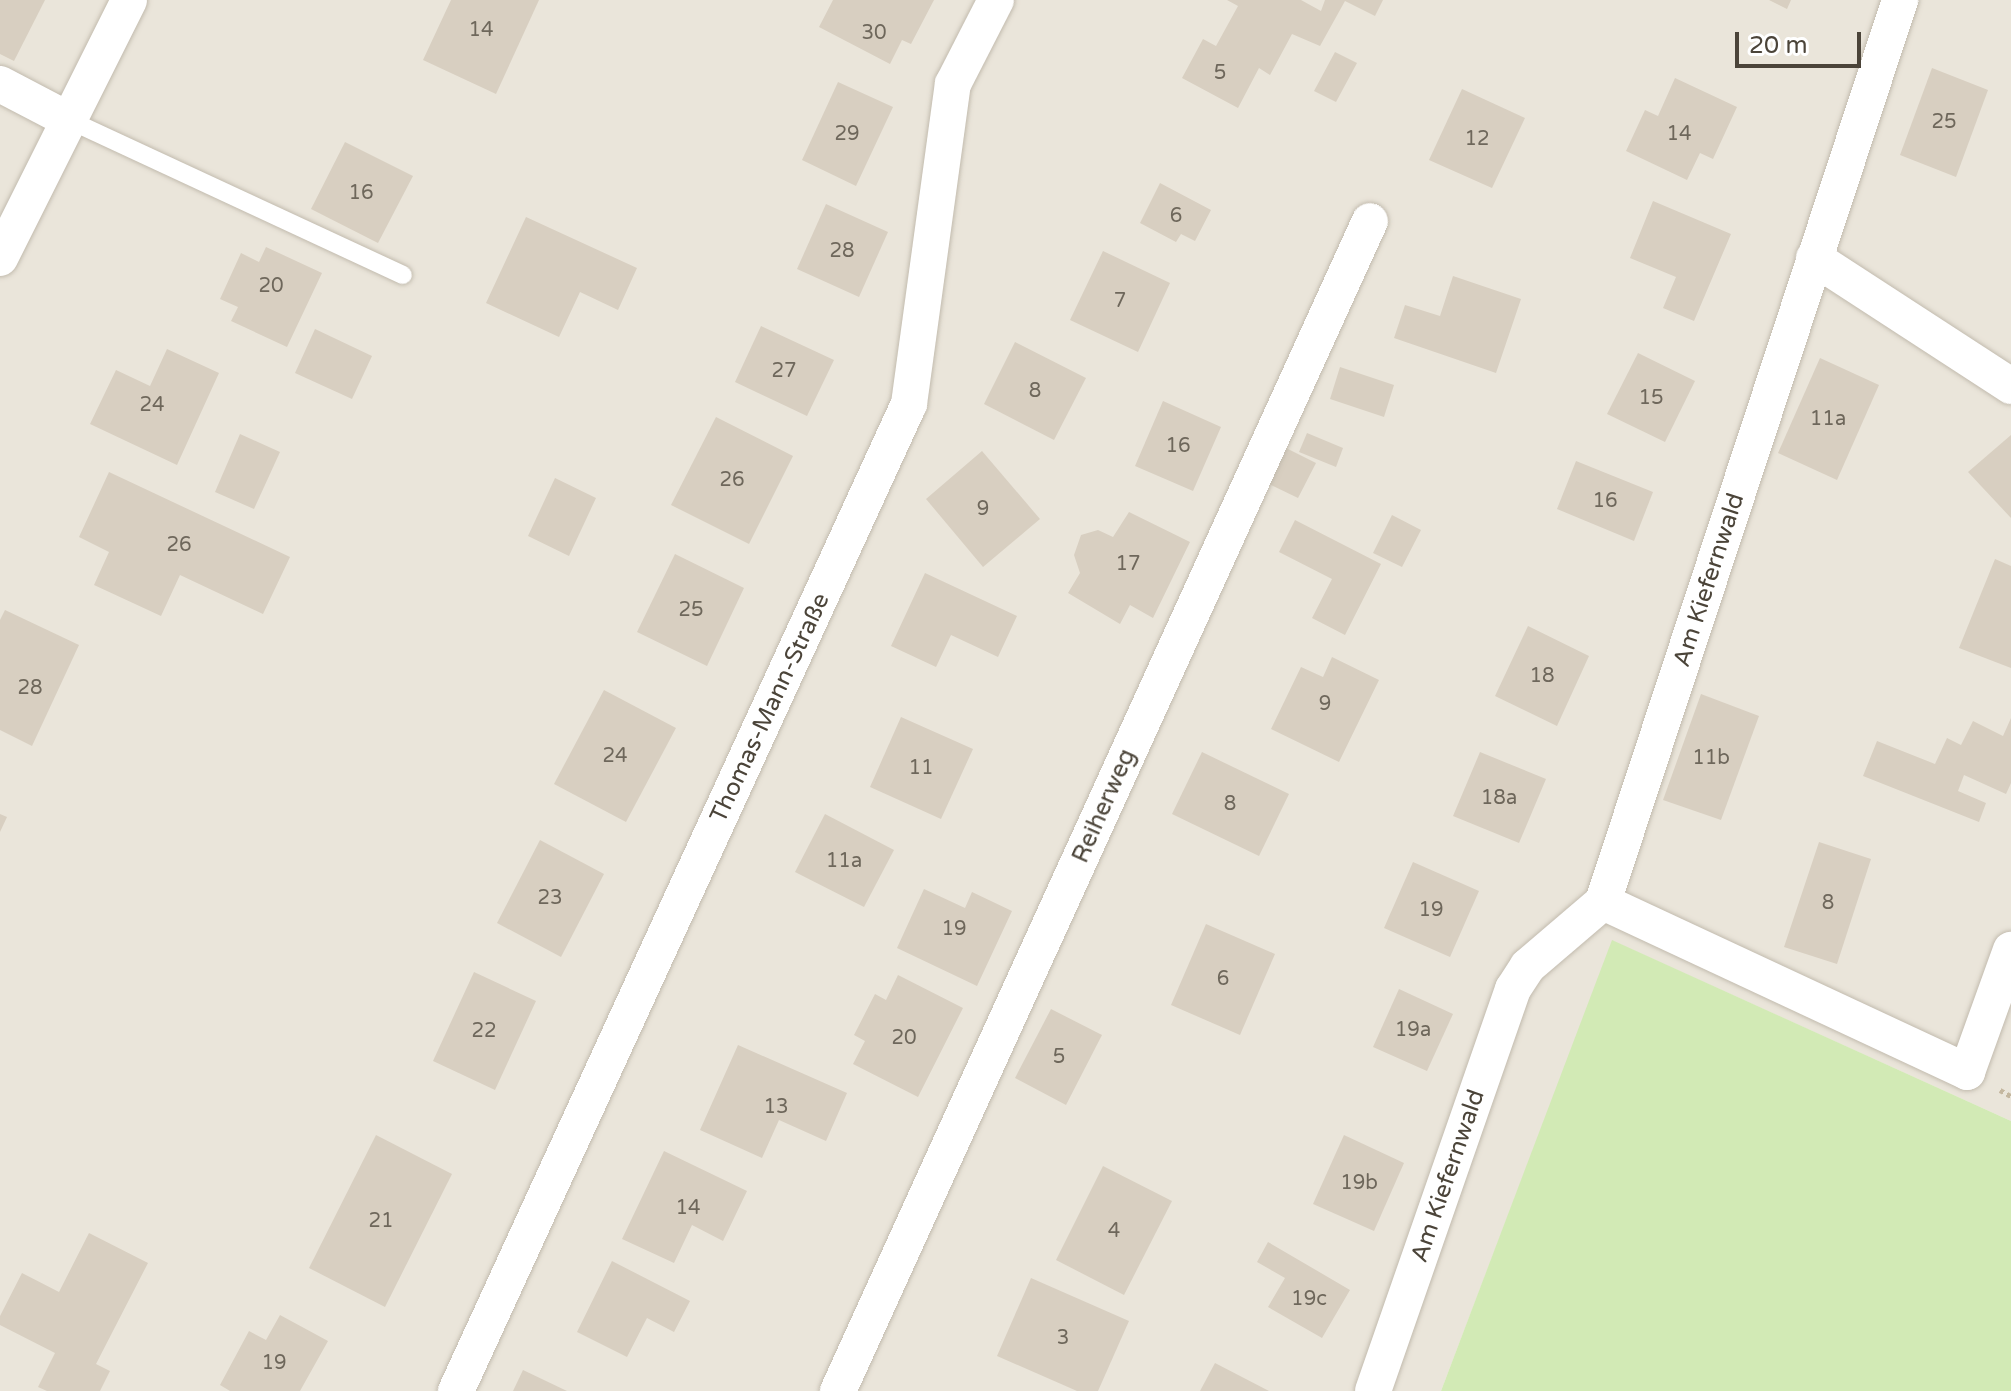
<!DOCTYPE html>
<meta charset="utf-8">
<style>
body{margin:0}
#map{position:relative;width:2011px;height:1391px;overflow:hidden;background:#f6f3ec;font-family:"Varela Round",sans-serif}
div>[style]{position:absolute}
.residential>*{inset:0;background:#eae5da}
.green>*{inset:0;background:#d2eab5}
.building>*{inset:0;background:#d8cfc1}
.path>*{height:5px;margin-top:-2.5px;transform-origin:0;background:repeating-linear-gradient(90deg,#c4b79f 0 4px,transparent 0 8px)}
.roads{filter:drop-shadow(0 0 2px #c2bbae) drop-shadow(0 0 2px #c2bbae)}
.lane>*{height:18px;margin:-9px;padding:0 9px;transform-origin:9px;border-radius:9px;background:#fff}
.street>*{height:36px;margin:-18px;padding:0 18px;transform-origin:18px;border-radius:18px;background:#fff}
span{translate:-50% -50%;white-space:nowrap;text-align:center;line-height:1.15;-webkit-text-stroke:6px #fff;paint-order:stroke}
.number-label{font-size:20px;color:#6e675b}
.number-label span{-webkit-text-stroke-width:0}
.street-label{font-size:24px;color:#4b4439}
.scale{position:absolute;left:1735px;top:32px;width:126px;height:36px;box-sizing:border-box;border:4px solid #4b4439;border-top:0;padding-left:10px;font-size:24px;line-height:28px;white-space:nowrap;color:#4b4439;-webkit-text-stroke:6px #fff;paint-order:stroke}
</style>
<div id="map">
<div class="residential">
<i style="clip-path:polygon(0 0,2011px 0,2011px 1121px,1613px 941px,1441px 1391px,0 1391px)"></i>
</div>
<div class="green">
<i style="clip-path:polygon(1612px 940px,2011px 1121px,2011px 1391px,1441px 1391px)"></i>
</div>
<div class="building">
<i style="clip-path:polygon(0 0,45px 0,14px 61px,0 54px)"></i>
<i style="clip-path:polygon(451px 0,539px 0,496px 94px,423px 60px)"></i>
<i style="clip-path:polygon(833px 0,934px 0,911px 44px,902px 40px,890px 64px,819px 27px)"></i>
<i style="clip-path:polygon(1227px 0,1301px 0,1321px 11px,1325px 0,1383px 0,1375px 16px,1345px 1px,1320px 46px,1292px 34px,1270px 75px,1259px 68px,1238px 108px,1182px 78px,1203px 39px,1216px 46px,1238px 6px)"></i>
<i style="clip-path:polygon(1769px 0,1791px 0,1787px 9px)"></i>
<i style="clip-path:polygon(1335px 52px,1357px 63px,1336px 102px,1314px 91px)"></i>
<i style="clip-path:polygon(1932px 68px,1988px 90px,1956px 177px,1900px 155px)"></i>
<i style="clip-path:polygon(1675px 78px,1737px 107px,1713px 159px,1700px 153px,1687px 180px,1626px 151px,1645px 110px,1658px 116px)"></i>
<i style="clip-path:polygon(838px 82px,893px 107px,856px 186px,802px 160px)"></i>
<i style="clip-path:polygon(1462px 89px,1525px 118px,1492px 188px,1429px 160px)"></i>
<i style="clip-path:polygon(345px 142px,413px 176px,378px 243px,311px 209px)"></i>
<i style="clip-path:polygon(1160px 183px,1211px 210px,1195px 241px,1181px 234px,1176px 242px,1140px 223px)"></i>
<i style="clip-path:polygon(1653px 201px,1731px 234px,1694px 321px,1663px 308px,1676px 277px,1630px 258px)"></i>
<i style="clip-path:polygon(826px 204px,888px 232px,859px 297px,797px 269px)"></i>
<i style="clip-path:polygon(526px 217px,637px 268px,618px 310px,580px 292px,559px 337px,486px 303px)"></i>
<i style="clip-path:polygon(266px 247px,322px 273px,287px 347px,231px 321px,238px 307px,220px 299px,241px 253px,259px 262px)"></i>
<i style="clip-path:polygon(1103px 251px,1170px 283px,1138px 352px,1070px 320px)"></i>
<i style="clip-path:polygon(1453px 276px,1521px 299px,1496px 373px,1394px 338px,1405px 305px,1440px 316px)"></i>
<i style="clip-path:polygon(761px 326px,834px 360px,807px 416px,735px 382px)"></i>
<i style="clip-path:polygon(315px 329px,372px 356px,352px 399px,295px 373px)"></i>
<i style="clip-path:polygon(1015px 342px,1086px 378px,1054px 440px,984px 404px)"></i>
<i style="clip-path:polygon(167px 349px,219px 373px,177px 465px,90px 424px,116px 370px,150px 386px)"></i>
<i style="clip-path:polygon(1638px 353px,1695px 381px,1665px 442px,1607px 414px)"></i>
<i style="clip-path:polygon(1820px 358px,1879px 385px,1837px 480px,1778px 453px)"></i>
<i style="clip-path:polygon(1340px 367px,1394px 385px,1384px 417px,1330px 399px)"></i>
<i style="clip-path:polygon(1163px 401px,1221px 427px,1193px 491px,1135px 466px)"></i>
<i style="clip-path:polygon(716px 417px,793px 456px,749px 544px,671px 505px)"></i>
<i style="clip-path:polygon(1307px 433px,1343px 448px,1336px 467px,1299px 452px)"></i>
<i style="clip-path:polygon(240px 434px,280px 452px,254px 509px,215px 492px)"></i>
<i style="clip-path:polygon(2011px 435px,2011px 518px,1968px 472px)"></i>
<i style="clip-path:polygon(1286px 448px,1316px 463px,1298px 498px,1269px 484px)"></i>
<i style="clip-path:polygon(982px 451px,1040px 519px,983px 567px,926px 499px)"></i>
<i style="clip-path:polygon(1576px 461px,1653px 492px,1634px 541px,1557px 509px)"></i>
<i style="clip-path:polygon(109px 472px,290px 557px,263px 614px,180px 575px,161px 616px,94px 585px,109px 552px,79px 537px)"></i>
<i style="clip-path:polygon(555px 478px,596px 498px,569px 556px,528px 536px)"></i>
<i style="clip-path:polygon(1129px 512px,1190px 542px,1153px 618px,1130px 605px,1120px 624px,1068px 593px,1080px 573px,1074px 555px,1081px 535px,1098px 530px,1113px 537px)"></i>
<i style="clip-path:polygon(1392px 515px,1421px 530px,1402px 567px,1373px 553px)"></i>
<i style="clip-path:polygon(1295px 520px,1381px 564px,1345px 635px,1312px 618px,1332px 579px,1279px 552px)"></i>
<i style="clip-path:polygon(675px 554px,744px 588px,707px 666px,637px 632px)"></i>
<i style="clip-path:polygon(1995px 559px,2011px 566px,2011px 668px,1959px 648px)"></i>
<i style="clip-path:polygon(925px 573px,1017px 616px,998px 657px,951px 635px,936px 667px,891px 646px)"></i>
<i style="clip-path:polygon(5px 610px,79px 645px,32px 746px,0 730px,0 620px)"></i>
<i style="clip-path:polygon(1528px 626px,1589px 656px,1557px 726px,1495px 696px)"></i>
<i style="clip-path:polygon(1332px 657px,1379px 680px,1339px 762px,1271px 729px,1301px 667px,1323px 677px)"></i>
<i style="clip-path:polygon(604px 690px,676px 728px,626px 822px,554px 784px)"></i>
<i style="clip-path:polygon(1701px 694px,1759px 716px,1721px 820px,1663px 800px)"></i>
<i style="clip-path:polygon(901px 717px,973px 749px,941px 819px,870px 787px)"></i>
<i style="clip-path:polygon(2011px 718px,2011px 783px,2006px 794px,1964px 775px,1958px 791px,1986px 803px,1979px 822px,1863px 776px,1877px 741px,1935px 764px,1947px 738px,1961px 745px,1973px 721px,2003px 736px)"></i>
<i style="clip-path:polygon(1202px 752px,1289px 794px,1259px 856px,1172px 814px)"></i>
<i style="clip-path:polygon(1480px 752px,1546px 779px,1519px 843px,1453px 816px)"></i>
<i style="clip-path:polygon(0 814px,7px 817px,0 832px)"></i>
<i style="clip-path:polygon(825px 814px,894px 850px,864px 907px,795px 872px)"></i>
<i style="clip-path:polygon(540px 840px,604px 874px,561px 957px,497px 923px)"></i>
<i style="clip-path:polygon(1819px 842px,1871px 859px,1837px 964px,1784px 947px)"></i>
<i style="clip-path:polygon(1413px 862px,1479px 891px,1450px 957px,1384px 928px)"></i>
<i style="clip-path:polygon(924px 889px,965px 908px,972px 892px,1012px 911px,977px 986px,897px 948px)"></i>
<i style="clip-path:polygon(1206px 924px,1275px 954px,1240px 1035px,1171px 1005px)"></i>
<i style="clip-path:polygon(474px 972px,536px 1001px,495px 1090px,433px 1061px)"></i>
<i style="clip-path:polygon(898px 975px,963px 1008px,918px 1097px,853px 1064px,865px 1041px,854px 1035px,875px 994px,886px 1000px)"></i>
<i style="clip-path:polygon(1399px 989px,1453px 1014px,1427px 1071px,1373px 1047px)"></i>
<i style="clip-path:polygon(1051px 1009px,1102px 1035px,1066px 1105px,1015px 1078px)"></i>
<i style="clip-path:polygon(738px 1045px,847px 1093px,826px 1141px,779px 1120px,762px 1158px,700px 1130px)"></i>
<i style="clip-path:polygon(376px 1135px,452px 1174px,385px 1307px,309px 1268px)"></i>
<i style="clip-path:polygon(1344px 1135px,1404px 1163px,1374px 1231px,1313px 1204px)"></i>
<i style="clip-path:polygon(664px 1151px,747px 1191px,723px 1241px,692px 1225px,674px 1263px,622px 1239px)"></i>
<i style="clip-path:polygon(1103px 1166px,1172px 1201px,1124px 1295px,1056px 1260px)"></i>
<i style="clip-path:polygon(89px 1233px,148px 1263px,96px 1364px,110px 1371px,100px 1391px,47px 1391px,38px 1387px,55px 1353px,0 1325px,0 1316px,22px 1273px,59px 1292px)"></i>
<i style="clip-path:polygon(1268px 1242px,1350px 1290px,1322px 1338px,1268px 1307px,1285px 1278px,1257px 1262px)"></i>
<i style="clip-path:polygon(612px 1261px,690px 1301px,674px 1332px,647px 1318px,627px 1357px,577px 1332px)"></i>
<i style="clip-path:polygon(1031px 1278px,1129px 1321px,1098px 1391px,1077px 1391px,997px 1356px)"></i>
<i style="clip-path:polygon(280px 1315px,328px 1341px,300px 1391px,230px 1391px,220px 1385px,249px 1331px,266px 1340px)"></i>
<i style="clip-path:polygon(1215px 1363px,1269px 1391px,1200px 1391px)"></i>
<i style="clip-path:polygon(523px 1370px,567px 1391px,513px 1391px)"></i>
</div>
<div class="path">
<i style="left:2000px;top:1090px;width:13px;rotate:29deg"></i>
</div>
<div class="roads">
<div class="lane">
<i style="left:69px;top:120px;width:368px;rotate:24.9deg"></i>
</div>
<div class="street">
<i style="left:0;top:84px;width:78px;rotate:27.6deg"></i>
<i style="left:0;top:258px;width:288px;rotate:-63.4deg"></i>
<i style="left:1814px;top:258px;width:235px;rotate:33deg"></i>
<i style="left:1603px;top:902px;width:402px;rotate:25deg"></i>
<i style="left:1967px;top:1072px;width:130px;rotate:-70.2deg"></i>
<i style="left:456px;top:1391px;width:1086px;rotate:-65.35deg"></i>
<i style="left:909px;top:404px;width:323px;rotate:-82.2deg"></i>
<i style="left:953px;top:84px;width:94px;rotate:-62.9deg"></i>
<i style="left:838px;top:1391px;width:1285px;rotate:-65.55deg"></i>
<i style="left:1373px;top:1391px;width:426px;rotate:-70.8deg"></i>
<i style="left:1513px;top:989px;width:27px;rotate:-57deg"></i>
<i style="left:1528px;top:966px;width:99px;rotate:-40.5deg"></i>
<i style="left:1603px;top:902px;width:950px;rotate:-71.77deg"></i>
</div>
</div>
<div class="number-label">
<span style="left:481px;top:30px">14</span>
<span style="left:874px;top:33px">30</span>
<span style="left:1220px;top:73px">5</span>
<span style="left:1944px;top:122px">25</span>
<span style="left:847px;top:134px">29</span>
<span style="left:1679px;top:134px">14</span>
<span style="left:1477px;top:139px">12</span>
<span style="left:361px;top:193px">16</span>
<span style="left:1176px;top:216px">6</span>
<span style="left:842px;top:251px">28</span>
<span style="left:271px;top:286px">20</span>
<span style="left:1120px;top:301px">7</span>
<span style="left:784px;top:371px">27</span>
<span style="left:1035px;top:391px">8</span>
<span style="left:1651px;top:398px">15</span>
<span style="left:152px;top:405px">24</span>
<span style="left:1828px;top:419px">11a</span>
<span style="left:1178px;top:446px">16</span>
<span style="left:732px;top:480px">26</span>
<span style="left:1605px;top:501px">16</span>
<span style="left:983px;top:509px">9</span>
<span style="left:179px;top:545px">26</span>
<span style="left:1128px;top:564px">17</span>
<span style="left:691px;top:610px">25</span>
<span style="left:1542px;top:676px">18</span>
<span style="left:30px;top:688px">28</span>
<span style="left:1325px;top:704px">9</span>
<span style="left:615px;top:756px">24</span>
<span style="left:1711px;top:758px">11b</span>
<span style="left:921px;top:768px">11</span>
<span style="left:1499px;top:798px">18a</span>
<span style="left:1230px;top:804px">8</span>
<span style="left:844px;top:861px">11a</span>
<span style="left:550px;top:898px">23</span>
<span style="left:1828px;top:903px">8</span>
<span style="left:1431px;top:910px">19</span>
<span style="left:954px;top:929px">19</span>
<span style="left:1223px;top:979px">6</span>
<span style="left:1413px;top:1030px">19a</span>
<span style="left:484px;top:1031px">22</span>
<span style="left:904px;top:1038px">20</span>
<span style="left:1059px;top:1057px">5</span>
<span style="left:776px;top:1107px">13</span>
<span style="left:1359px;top:1183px">19b</span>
<span style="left:688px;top:1208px">14</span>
<span style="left:381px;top:1221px">21</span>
<span style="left:1114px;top:1231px">4</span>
<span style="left:1309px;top:1299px">19c</span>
<span style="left:1063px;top:1338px">3</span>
<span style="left:274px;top:1363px">19</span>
</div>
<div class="street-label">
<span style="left:1709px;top:580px;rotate:-72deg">Am Kiefernwald</span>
<span style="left:770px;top:708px;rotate:-65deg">Thomas-Mann-Straße</span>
<span style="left:1104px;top:806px;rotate:-66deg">Reiherweg</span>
<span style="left:1448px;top:1176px;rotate:-71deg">Am Kiefernwald</span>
</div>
<div class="scale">20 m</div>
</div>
